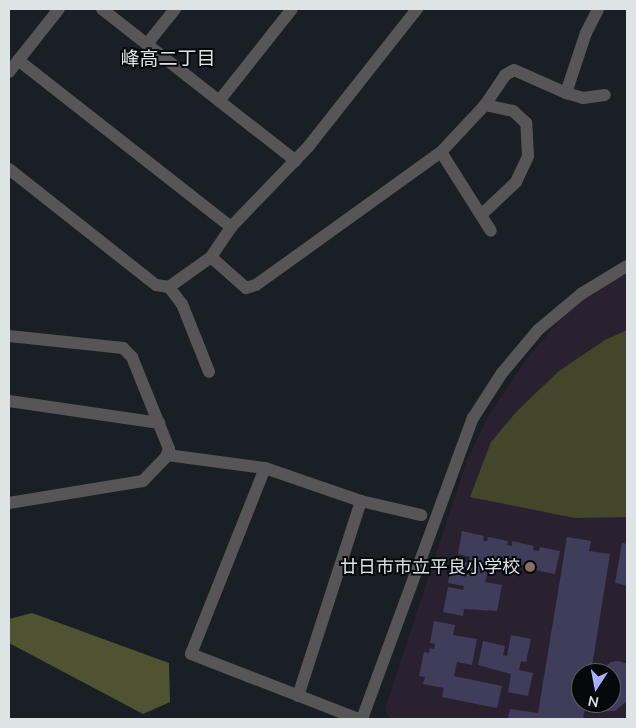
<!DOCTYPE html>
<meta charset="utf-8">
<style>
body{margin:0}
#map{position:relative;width:636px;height:728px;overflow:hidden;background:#191f24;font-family:Mulish,"Noto Sans JP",sans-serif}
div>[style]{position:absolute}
.education>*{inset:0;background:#2a2130}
.green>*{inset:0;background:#43462a}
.forest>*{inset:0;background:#4f5331}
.building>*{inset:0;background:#403d5b}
.street>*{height:12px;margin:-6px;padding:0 6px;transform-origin:6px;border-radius:6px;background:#575558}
.dots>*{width:14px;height:14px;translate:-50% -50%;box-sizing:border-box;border:2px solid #06090b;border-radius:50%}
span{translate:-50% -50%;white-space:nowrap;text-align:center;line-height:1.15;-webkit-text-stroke:4px #06090b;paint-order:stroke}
.poi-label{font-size:18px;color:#dee3e6}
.right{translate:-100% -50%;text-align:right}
.neighbourhood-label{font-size:19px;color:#dee3e6}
.frame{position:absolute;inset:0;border:10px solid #dee3e6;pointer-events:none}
.north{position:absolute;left:571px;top:663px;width:50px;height:50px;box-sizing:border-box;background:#06090b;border:1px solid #5c6063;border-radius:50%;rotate:191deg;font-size:14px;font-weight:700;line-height:20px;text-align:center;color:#dee3e6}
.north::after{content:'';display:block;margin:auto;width:18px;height:22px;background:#abaffb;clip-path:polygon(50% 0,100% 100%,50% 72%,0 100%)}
</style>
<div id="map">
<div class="education">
<i style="clip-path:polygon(evenodd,627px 274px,627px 719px,390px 719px,385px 709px,467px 460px,489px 415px,525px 361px,561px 318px,584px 299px,627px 274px,581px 673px,611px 673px,611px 703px,581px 703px,581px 673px)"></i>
</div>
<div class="green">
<i style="clip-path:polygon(627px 330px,627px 517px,575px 518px,470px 497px,491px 442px,518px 410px,559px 371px,605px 340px)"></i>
</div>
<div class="forest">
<i style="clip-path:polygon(32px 613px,169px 663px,170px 702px,143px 714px,9px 643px,9px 619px)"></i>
</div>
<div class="building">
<i style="clip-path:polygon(462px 531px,484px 536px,483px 541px,487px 541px,488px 537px,508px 541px,507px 545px,512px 546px,512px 541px,534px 546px,533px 550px,539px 551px,540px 547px,560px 551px,555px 574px,535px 570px,536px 567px,491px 561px,485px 582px,502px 585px,497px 611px,464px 609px,463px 616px,443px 612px,448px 587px,463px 590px,464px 586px,448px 583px,452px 560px,468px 563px,470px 557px,458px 554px)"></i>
<i style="clip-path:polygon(567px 537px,591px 541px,589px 551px,610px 554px,591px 673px,581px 673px,581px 703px,586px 703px,583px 719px,508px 719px,510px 709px,538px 713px)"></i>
<i style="clip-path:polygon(622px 543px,627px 544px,627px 586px,615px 583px)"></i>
<i style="clip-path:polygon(434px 621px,455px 625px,453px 635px,477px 639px,472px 665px,457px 662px,454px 676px,502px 686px,497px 708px,442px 697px,444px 688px,423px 684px,425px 677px,419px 676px,424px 652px,429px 653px,430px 648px,434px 649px,435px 644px,430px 643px)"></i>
<i style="clip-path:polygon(511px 635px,531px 639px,526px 662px,521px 661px,519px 670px,533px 673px,528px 696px,508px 692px,511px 674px,478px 665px,483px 641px,505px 646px,503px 655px,507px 656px)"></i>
<i style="clip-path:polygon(618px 661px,627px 664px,627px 701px,615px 711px,601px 711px,593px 703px,611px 703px,611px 673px,597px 673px,611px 662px)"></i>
</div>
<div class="street">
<i style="left:102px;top:9px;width:246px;rotate:38.1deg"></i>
<i style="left:147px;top:44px;width:45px;rotate:-51.3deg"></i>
<i style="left:18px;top:60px;width:271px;rotate:38.1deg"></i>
<i style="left:9px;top:72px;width:80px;rotate:-51.6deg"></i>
<i style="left:566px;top:93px;width:63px;rotate:-71.6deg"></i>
<i style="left:586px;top:33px;width:27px;rotate:-63deg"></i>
<i style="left:219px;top:101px;width:117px;rotate:-51.6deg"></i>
<i style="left:441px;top:152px;width:93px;rotate:57.7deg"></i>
<i style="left:9px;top:169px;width:187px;rotate:38.3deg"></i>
<i style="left:156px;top:285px;width:13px;rotate:9deg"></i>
<i style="left:169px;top:287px;width:52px;rotate:-35.5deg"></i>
<i style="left:211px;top:257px;width:36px;rotate:-56deg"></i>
<i style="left:231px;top:227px;width:111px;rotate:-46.1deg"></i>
<i style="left:308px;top:147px;width:176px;rotate:-51.7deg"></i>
<i style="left:481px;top:215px;width:48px;rotate:-43.3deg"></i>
<i style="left:516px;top:182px;width:29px;rotate:-65deg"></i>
<i style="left:528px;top:156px;width:33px;rotate:-93deg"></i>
<i style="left:526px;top:123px;width:18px;rotate:-137deg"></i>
<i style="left:513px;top:111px;width:29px;rotate:-168deg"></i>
<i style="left:211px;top:257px;width:47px;rotate:41.5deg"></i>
<i style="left:246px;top:288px;width:10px;rotate:-17deg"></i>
<i style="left:256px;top:285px;width:228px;rotate:-35.7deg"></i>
<i style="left:441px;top:152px;width:64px;rotate:-46.9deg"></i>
<i style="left:485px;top:105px;width:36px;rotate:-56deg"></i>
<i style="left:505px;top:75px;width:10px;rotate:-29deg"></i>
<i style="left:514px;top:70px;width:57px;rotate:23.9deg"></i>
<i style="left:566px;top:93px;width:18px;rotate:16deg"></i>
<i style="left:583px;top:98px;width:22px;rotate:-8deg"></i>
<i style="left:169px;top:287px;width:21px;rotate:53deg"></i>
<i style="left:182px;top:304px;width:73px;rotate:68.3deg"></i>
<i style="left:9px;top:336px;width:115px;rotate:6deg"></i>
<i style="left:123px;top:348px;width:13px;rotate:45deg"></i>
<i style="left:132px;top:357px;width:99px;rotate:68.1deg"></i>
<i style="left:169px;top:449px;width:9px;rotate:111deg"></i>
<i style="left:166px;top:457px;width:33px;rotate:134deg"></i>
<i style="left:143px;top:481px;width:136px;rotate:170.7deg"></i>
<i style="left:9px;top:401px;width:152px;rotate:8.3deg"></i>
<i style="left:167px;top:455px;width:99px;rotate:7.6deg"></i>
<i style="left:265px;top:468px;width:102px;rotate:19deg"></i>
<i style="left:361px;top:501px;width:205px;rotate:107.9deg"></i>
<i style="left:265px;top:468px;width:200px;rotate:111.7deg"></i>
<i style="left:191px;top:654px;width:180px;rotate:21.2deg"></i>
<i style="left:361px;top:501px;width:62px;rotate:13.1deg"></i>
<i style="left:362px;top:719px;width:321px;rotate:-69.8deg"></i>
<i style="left:473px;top:418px;width:54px;rotate:-57.2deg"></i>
<i style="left:502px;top:373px;width:56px;rotate:-50.1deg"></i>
<i style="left:538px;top:330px;width:56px;rotate:-39.9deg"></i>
<i style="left:581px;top:294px;width:54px;rotate:-31.3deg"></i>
</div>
<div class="dots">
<i style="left:530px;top:567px;background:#8d6e63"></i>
</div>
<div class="poi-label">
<span class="right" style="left:520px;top:567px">廿日市市立平良小学校</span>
</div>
<div class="neighbourhood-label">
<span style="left:168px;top:59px">峰高二丁目</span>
</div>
<div class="frame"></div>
<div class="north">N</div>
</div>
